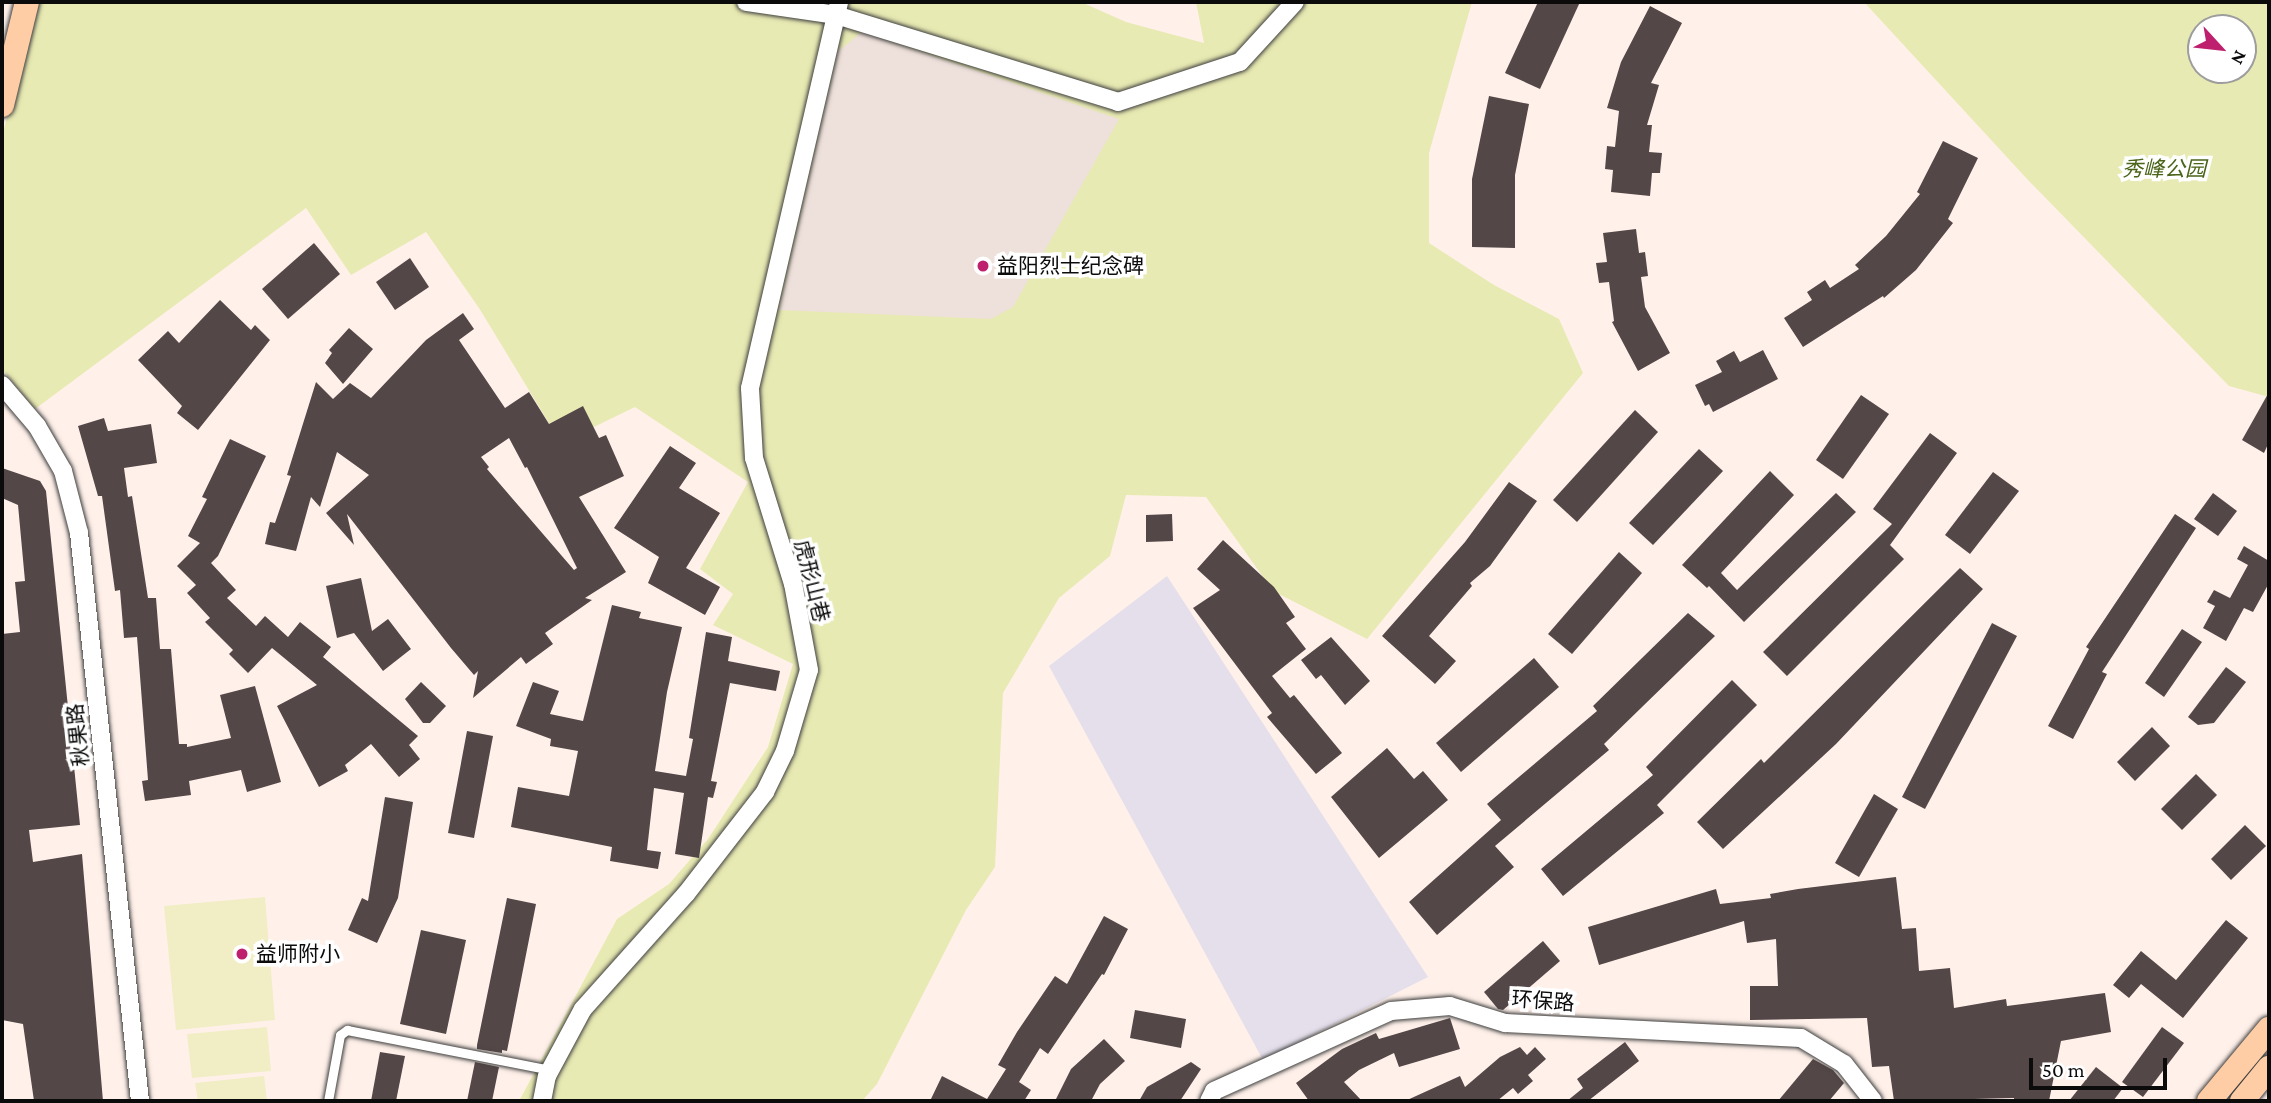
<!DOCTYPE html>
<meta charset="utf-8">
<style>
body{margin:0}
#map{position:relative;width:2271px;height:1103px;overflow:hidden;background:#fff1ea;font-family:"Crimson Pro","Noto Sans SC",serif}
div>[style]{position:absolute}
.industrial>*{inset:0;background:#e4dfeb}
.green>*{inset:0;background:#e8eab3}
.pitch>*{inset:0;background:#f1edc5}
.plaza>*{inset:0;background:#eee0da}
.building>*{inset:0;background:#544748}
.roads{filter:drop-shadow(0 0 2px #3e3e3e) drop-shadow(0 0 2px #3e3e3e)}
.lane>*{height:9px;margin:-4.5px;padding:0 4.5px;transform-origin:4.5px;border-radius:4.5px;background:#fff}
.street>*{height:18px;margin:-9px;padding:0 9px;transform-origin:9px;border-radius:9px;background:#fff}
.secondary>*{height:24px;margin:-12px;padding:0 12px;transform-origin:12px;border-radius:12px;background:#ffcda5}
.dots>*{width:19px;height:19px;translate:-50% -50%;box-sizing:border-box;border:4px solid #fff;border-radius:50%}
span{translate:-50% -50%;white-space:nowrap;text-align:center;line-height:1.15;-webkit-text-stroke:7px #fff;paint-order:stroke}
.park-label{font-size:21px;color:#4a641a;font-style:italic}
.poi-label{font-size:21px;color:#0b0b0b}
.left{translate:0 -50%;text-align:left}
.street-label{font-size:21px;color:#0b0b0b}
.frame{position:absolute;inset:0;border:4px solid #0b0b0b;pointer-events:none}
.north{position:absolute;left:2187px;top:14px;width:70px;height:70px;box-sizing:border-box;background:#fff;border:2px solid #9d9d9d;border-radius:50%;rotate:117deg;font-size:19px;font-weight:700;line-height:28px;text-align:center;color:#0b0b0b}
.north::after{content:'';display:block;margin:auto;width:24px;height:32px;background:#bf206e;clip-path:polygon(50% 0,100% 100%,50% 72%,0 100%)}
.scale{position:absolute;left:2029px;top:1058px;width:138px;height:32px;box-sizing:border-box;border:4px solid #0b0b0b;border-top:0;padding-left:9px;font-size:21px;line-height:24px;white-space:nowrap;color:#0b0b0b;-webkit-text-stroke:5px #fff;paint-order:stroke}
</style>
<div id="map">
<div class="industrial">
<i style="clip-path:polygon(1167px 576px,1428px 977px,1263px 1060px,1049px 666px)"></i>
</div>
<div class="green">
<i style="clip-path:polygon(35px 2px,1081px 2px,1126px 22px,1204px 43px,1196px 2px,1472px 2px,1429px 153px,1429px 243px,1494px 285px,1559px 319px,1583px 373px,1367px 639px,1273px 591px,1206px 497px,1126px 495px,1110px 556px,1059px 598px,1003px 693px,995px 867px,966px 910px,877px 1084px,862px 1101px,519px 1101px,617px 919px,669px 884px,708px 839px,768px 747px,793px 664px,713px 625px,733px 594px,700px 569px,748px 482px,635px 407px,561px 443px,479px 308px,426px 232px,351px 275px,306px 208px,35px 409px,2px 369px,2px 137px)"></i>
<i style="clip-path:polygon(evenodd,1864px 2px,2269px 2px,2269px 397px,2229px 386px,2028px 180px,1864px 2px,2201px 28px,2243px 28px,2243px 70px,2201px 70px,2201px 28px)"></i>
</div>
<div class="pitch">
<i style="clip-path:polygon(265px 897px,275px 1020px,176px 1030px,164px 906px)"></i>
<i style="clip-path:polygon(267px 1027px,271px 1071px,192px 1078px,187px 1034px)"></i>
<i style="clip-path:polygon(264px 1076px,267px 1101px,198px 1101px,195px 1083px)"></i>
</div>
<div class="plaza">
<i style="clip-path:polygon(862px 32px,1119px 119px,1013px 307px,991px 319px,779px 310px,838px 51px)"></i>
</div>
<div class="building">
<i style="clip-path:polygon(1538px 2px,1580px 2px,1540px 89px,1505px 73px)"></i>
<i style="clip-path:polygon(1650px 6px,1682px 23px,1651px 83px,1659px 85px,1647px 125px,1652px 125px,1649px 152px,1662px 153px,1660px 173px,1652px 173px,1650px 196px,1611px 192px,1613px 170px,1605px 169px,1607px 146px,1615px 147px,1619px 111px,1607px 108px,1621px 62px)"></i>
<i style="clip-path:polygon(1489px 96px,1529px 104px,1515px 175px,1515px 248px,1472px 247px,1472px 179px)"></i>
<i style="clip-path:polygon(1943px 141px,1978px 158px,1948px 219px,1953px 223px,1916px 270px,1884px 298px,1883px 296px,1803px 347px,1784px 318px,1812px 300px,1807px 292px,1825px 280px,1830px 288px,1859px 269px,1855px 265px,1886px 236px,1920px 194px,1917px 192px)"></i>
<i style="clip-path:polygon(1636px 229px,1639px 253px,1645px 252px,1648px 276px,1641px 277px,1645px 307px,1670px 353px,1638px 371px,1612px 322px,1614px 321px,1609px 282px,1599px 283px,1596px 263px,1607px 262px,1603px 233px)"></i>
<i style="clip-path:polygon(314px 243px,340px 274px,288px 319px,262px 289px)"></i>
<i style="clip-path:polygon(410px 258px,429px 287px,395px 310px,376px 282px)"></i>
<i style="clip-path:polygon(220px 300px,251px 330px,255px 325px,270px 340px,198px 430px,177px 413px,182px 406px,138px 360px,168px 331px,179px 343px)"></i>
<i style="clip-path:polygon(evenodd,463px 313px,474px 329px,459px 340px,505px 408px,529px 392px,549px 424px,583px 406px,599px 438px,606px 435px,624px 476px,579px 497px,626px 572px,585px 598px,592px 600px,545px 633px,553px 644px,526px 664px,521px 657px,473px 698px,478px 671px,474px 675px,451px 648px,347px 514px,354px 545px,326px 513px,369px 475px,337px 452px,320px 507px,311px 497px,296px 551px,265px 544px,270px 522px,275px 523px,291px 476px,287px 475px,316px 382px,333px 399px,350px 383px,371px 398px,426px 340px,463px 313px,509px 438px,525px 468px,527px 467px,573px 560px,577px 568px,574px 570px,487px 469px,489px 467px,481px 457px,509px 438px)"></i>
<i style="clip-path:polygon(349px 328px,373px 349px,343px 384px,325px 363px,332px 353px,329px 350px)"></i>
<i style="clip-path:polygon(1763px 350px,1778px 379px,1713px 412px,1709px 404px,1705px 406px,1695px 385px,1722px 372px,1716px 361px,1734px 351px,1740px 362px)"></i>
<i style="clip-path:polygon(2269px 392px,2269px 442px,2264px 453px,2242px 440px)"></i>
<i style="clip-path:polygon(1861px 395px,1889px 414px,1843px 479px,1816px 460px)"></i>
<i style="clip-path:polygon(1635px 410px,1658px 432px,1577px 522px,1553px 500px)"></i>
<i style="clip-path:polygon(104px 418px,108px 431px,151px 424px,157px 463px,124px 468px,128px 497px,132px 496px,148px 598px,156px 598px,160px 649px,171px 649px,179px 744px,187px 744px,187px 747px,231px 738px,220px 695px,255px 686px,281px 782px,247px 792px,241px 770px,189px 781px,191px 795px,145px 801px,142px 781px,148px 780px,137px 637px,124px 638px,120px 590px,115px 591px,102px 496px,98px 496px,78px 426px)"></i>
<i style="clip-path:polygon(1930px 433px,1957px 453px,1890px 545px,1904px 559px,1787px 676px,1763px 652px,1892px 524px,1873px 509px)"></i>
<i style="clip-path:polygon(230px 439px,266px 456px,218px 556px,211px 563px,236px 590px,227px 598px,256px 626px,265px 616px,288px 637px,300px 622px,331px 647px,323px 657px,418px 736px,409px 745px,420px 759px,399px 777px,371px 744px,345px 765px,348px 771px,319px 787px,277px 706px,317px 685px,272px 648px,248px 673px,229px 654px,233px 650px,205px 622px,210px 618px,187px 593px,196px 585px,177px 566px,200px 543px,188px 536px,207px 499px,202px 497px)"></i>
<i style="clip-path:polygon(670px 446px,696px 463px,679px 488px,720px 513px,686px 568px,720px 587px,705px 615px,648px 583px,659px 557px,614px 528px)"></i>
<i style="clip-path:polygon(1699px 449px,1723px 471px,1653px 545px,1629px 523px)"></i>
<i style="clip-path:polygon(2px 468px,40px 481px,46px 491px,80px 825px,29px 830px,33px 862px,82px 854px,103px 1101px,34px 1101px,23px 1024px,2px 1020px,2px 634px,20px 632px,15px 582px,25px 581px,18px 505px,2px 498px)"></i>
<i style="clip-path:polygon(1770px 471px,1794px 495px,1721px 573px,1737px 590px,1836px 493px,1856px 512px,1744px 622px,1709px 586px,1707px 588px,1682px 565px)"></i>
<i style="clip-path:polygon(1993px 472px,2019px 491px,1970px 554px,1945px 535px)"></i>
<i style="clip-path:polygon(1509px 482px,1537px 501px,1490px 566px,1470px 583px,1472px 586px,1429px 636px,1456px 661px,1435px 684px,1382px 636px,1465px 542px)"></i>
<i style="clip-path:polygon(2213px 493px,2237px 511px,2218px 536px,2194px 519px)"></i>
<i style="clip-path:polygon(1172px 514px,1173px 541px,1146px 542px,1146px 515px)"></i>
<i style="clip-path:polygon(2175px 514px,2196px 528px,2102px 672px,2107px 674px,2073px 739px,2048px 726px,2089px 649px,2086px 647px)"></i>
<i style="clip-path:polygon(1223px 540px,1274px 587px,1295px 617px,1286px 623px,1306px 649px,1272px 676px,1290px 698px,1294px 695px,1342px 753px,1316px 774px,1267px 717px,1272px 713px,1193px 608px,1220px 590px,1197px 569px)"></i>
<i style="clip-path:polygon(2244px 546px,2269px 561px,2269px 583px,2253px 612px,2244px 608px,2226px 641px,2203px 628px,2215px 606px,2207px 602px,2214px 590px,2230px 598px,2248px 565px,2237px 559px)"></i>
<i style="clip-path:polygon(1619px 552px,1642px 573px,1572px 654px,1548px 634px)"></i>
<i style="clip-path:polygon(1960px 568px,1983px 589px,1836px 744px,1723px 849px,1697px 822px,1761px 759px,1764px 763px)"></i>
<i style="clip-path:polygon(361px 578px,372px 631px,388px 619px,411px 649px,383px 671px,354px 633px,337px 638px,326px 586px)"></i>
<i style="clip-path:polygon(612px 605px,641px 612px,639px 618px,682px 627px,667px 692px,655px 771px,686px 776px,693px 739px,689px 738px,706px 632px,732px 637px,728px 661px,780px 671px,776px 691px,730px 683px,711px 781px,717px 782px,713px 798px,708px 797px,699px 858px,675px 854px,684px 793px,654px 788px,647px 850px,661px 852px,658px 869px,610px 861px,612px 847px,511px 827px,518px 787px,569px 796px,578px 751px,550px 746px,551px 739px,516px 726px,533px 682px,559px 691px,550px 714px,583px 721px)"></i>
<i style="clip-path:polygon(1688px 613px,1715px 636px,1604px 744px,1609px 750px,1495px 846px,1514px 867px,1437px 935px,1409px 902px,1501px 820px,1487px 804px,1597px 711px,1593px 706px)"></i>
<i style="clip-path:polygon(1992px 623px,2017px 636px,1925px 809px,1902px 797px)"></i>
<i style="clip-path:polygon(2182px 629px,2202px 642px,2164px 697px,2145px 683px)"></i>
<i style="clip-path:polygon(1331px 637px,1370px 681px,1345px 705px,1321px 675px,1316px 679px,1301px 660px)"></i>
<i style="clip-path:polygon(1534px 658px,1559px 687px,1461px 772px,1436px 743px)"></i>
<i style="clip-path:polygon(2226px 667px,2246px 682px,2214px 723px,2198px 725px,2188px 717px)"></i>
<i style="clip-path:polygon(1732px 680px,1757px 705px,1657px 805px,1664px 813px,1563px 896px,1541px 869px,1653px 775px,1646px 767px)"></i>
<i style="clip-path:polygon(421px 682px,446px 706px,430px 723px,423px 723px,405px 699px)"></i>
<i style="clip-path:polygon(2152px 727px,2170px 746px,2135px 781px,2117px 762px)"></i>
<i style="clip-path:polygon(467px 731px,493px 736px,474px 838px,448px 833px)"></i>
<i style="clip-path:polygon(1387px 748px,1414px 779px,1423px 771px,1448px 800px,1379px 858px,1331px 797px)"></i>
<i style="clip-path:polygon(2196px 774px,2217px 795px,2182px 830px,2161px 809px)"></i>
<i style="clip-path:polygon(1874px 794px,1898px 809px,1859px 877px,1835px 863px)"></i>
<i style="clip-path:polygon(385px 797px,413px 802px,398px 898px,377px 943px,348px 930px,362px 898px,368px 901px)"></i>
<i style="clip-path:polygon(2245px 825px,2266px 846px,2231px 880px,2211px 859px)"></i>
<i style="clip-path:polygon(1896px 877px,1902px 929px,1916px 928px,1919px 971px,1950px 968px,1954px 1008px,2006px 999px,2007px 1006px,2105px 993px,2111px 1032px,2061px 1041px,2049px 1101px,2014px 1101px,2014px 1098px,1894px 1101px,1889px 1066px,1872px 1067px,1867px 1018px,1750px 1020px,1750px 986px,1778px 986px,1776px 939px,1747px 943px,1744px 921px,1599px 965px,1588px 927px,1716px 889px,1720px 904px,1771px 898px,1770px 894px,1798px 889px)"></i>
<i style="clip-path:polygon(507px 898px,536px 904px,507px 1051px,502px 1050px,502px 1053px,477px 1049px,477px 1045px)"></i>
<i style="clip-path:polygon(1104px 916px,1128px 929px,1104px 975px,1102px 974px,1048px 1054px,1040px 1048px,1019px 1082px,1031px 1090px,1024px 1101px,930px 1101px,942px 1076px,987px 1099px,1006px 1069px,998px 1065px,1017px 1032px,1055px 976px,1067px 984px)"></i>
<i style="clip-path:polygon(2226px 920px,2248px 938px,2183px 1018px,2141px 984px,2129px 998px,2113px 985px,2141px 951px,2176px 980px)"></i>
<i style="clip-path:polygon(421px 930px,466px 940px,446px 1034px,400px 1024px)"></i>
<i style="clip-path:polygon(1543px 941px,1560px 961px,1503px 1010px,1498px 1009px,1484px 992px)"></i>
<i style="clip-path:polygon(1135px 1010px,1186px 1019px,1181px 1048px,1130px 1038px)"></i>
<i style="clip-path:polygon(1450px 1018px,1460px 1049px,1399px 1067px,1394px 1053px,1359px 1070px,1344px 1082px,1362px 1101px,1309px 1101px,1296px 1083px,1342px 1049px,1376px 1033px,1379px 1039px)"></i>
<i style="clip-path:polygon(2162px 1027px,2184px 1043px,2143px 1097px,2122px 1082px)"></i>
<i style="clip-path:polygon(1104px 1039px,1125px 1061px,1100px 1084px,1091px 1101px,1055px 1101px,1071px 1069px)"></i>
<i style="clip-path:polygon(1625px 1042px,1639px 1061px,1588px 1101px,1567px 1101px,1583px 1088px,1577px 1079px)"></i>
<i style="clip-path:polygon(1520px 1047px,1527px 1055px,1535px 1047px,1546px 1059px,1528px 1075px,1533px 1081px,1518px 1094px,1513px 1088px,1497px 1101px,1405px 1101px,1460px 1076px,1465px 1087px,1500px 1057px)"></i>
<i style="clip-path:polygon(380px 1052px,405px 1056px,396px 1101px,371px 1101px)"></i>
<i style="clip-path:polygon(1813px 1059px,1833px 1070px,1844px 1083px,1829px 1101px,1778px 1101px)"></i>
<i style="clip-path:polygon(475px 1062px,499px 1067px,492px 1101px,467px 1101px)"></i>
<i style="clip-path:polygon(1191px 1062px,1201px 1069px,1180px 1101px,1139px 1101px,1147px 1087px)"></i>
<i style="clip-path:polygon(2096px 1067px,2123px 1088px,2113px 1101px,2069px 1101px)"></i>
</div>
<div class="roads">
<div class="lane">
<i style="left:328px;top:1101px;width:67px;rotate:-79.7deg"></i>
<i style="left:340px;top:1035px;width:9px;rotate:-36deg"></i>
<i style="left:347px;top:1030px;width:207px;rotate:11.1deg"></i>
</div>
<div class="street">
<i style="left:746px;top:2px;width:91px;rotate:8.2deg"></i>
<i style="left:836px;top:15px;width:295px;rotate:17.1deg"></i>
<i style="left:1118px;top:102px;width:128px;rotate:-18.2deg"></i>
<i style="left:1240px;top:62px;width:81px;rotate:-47.5deg"></i>
<i style="left:2px;top:385px;width:54px;rotate:49.5deg"></i>
<i style="left:37px;top:426px;width:52px;rotate:60deg"></i>
<i style="left:63px;top:471px;width:64px;rotate:75.5deg"></i>
<i style="left:79px;top:533px;width:571px;rotate:83.87deg"></i>
<i style="left:542px;top:1101px;width:25px;rotate:-79deg"></i>
<i style="left:547px;top:1076px;width:76px;rotate:-61.8deg"></i>
<i style="left:583px;top:1009px;width:154px;rotate:-48.2deg"></i>
<i style="left:686px;top:894px;width:129px;rotate:-52.2deg"></i>
<i style="left:765px;top:792px;width:46px;rotate:-64deg"></i>
<i style="left:785px;top:751px;width:84px;rotate:-73.5deg"></i>
<i style="left:809px;top:670px;width:87px;rotate:-100.5deg"></i>
<i style="left:793px;top:584px;width:132px;rotate:-107.2deg"></i>
<i style="left:754px;top:458px;width:70px;rotate:-93.3deg"></i>
<i style="left:750px;top:388px;width:396px;rotate:-77deg"></i>
<i style="left:1209px;top:1101px;width:11px;rotate:-63deg"></i>
<i style="left:1214px;top:1091px;width:194px;rotate:-24.3deg"></i>
<i style="left:1391px;top:1011px;width:59px;rotate:-4.8deg"></i>
<i style="left:1450px;top:1006px;width:58px;rotate:17.2deg"></i>
<i style="left:1505px;top:1023px;width:296px;rotate:2.9deg"></i>
<i style="left:1801px;top:1038px;width:50px;rotate:31.2deg"></i>
<i style="left:1844px;top:1064px;width:47px;rotate:51.9deg"></i>
</div>
<div class="secondary">
<i style="left:2px;top:105px;width:106px;rotate:-76.4deg"></i>
<i style="left:2209px;top:1101px;width:94px;rotate:-50.2deg"></i>
<i style="left:2242px;top:1101px;width:43px;rotate:-50.7deg"></i>
</div>
</div>
<div class="dots">
<i style="left:983px;top:266px;background:#bf206e"></i>
<i style="left:242px;top:954px;background:#bf206e"></i>
</div>
<div class="park-label">
<span style="left:2164px;top:169px">秀峰公园</span>
</div>
<div class="poi-label">
<span class="left" style="left:997px;top:266px">益阳烈士纪念碑</span>
<span class="left" style="left:256px;top:954px">益师附小</span>
</div>
<div class="street-label">
<span style="left:812px;top:581px;rotate:76deg">虎形山巷</span>
<span style="left:78px;top:735px;rotate:-96deg">秋果路</span>
<span style="left:1543px;top:1001px;rotate:4deg">环保路</span>
</div>
<div class="frame"></div>
<div class="north">N</div>
<div class="scale">50 m</div>
</div>
